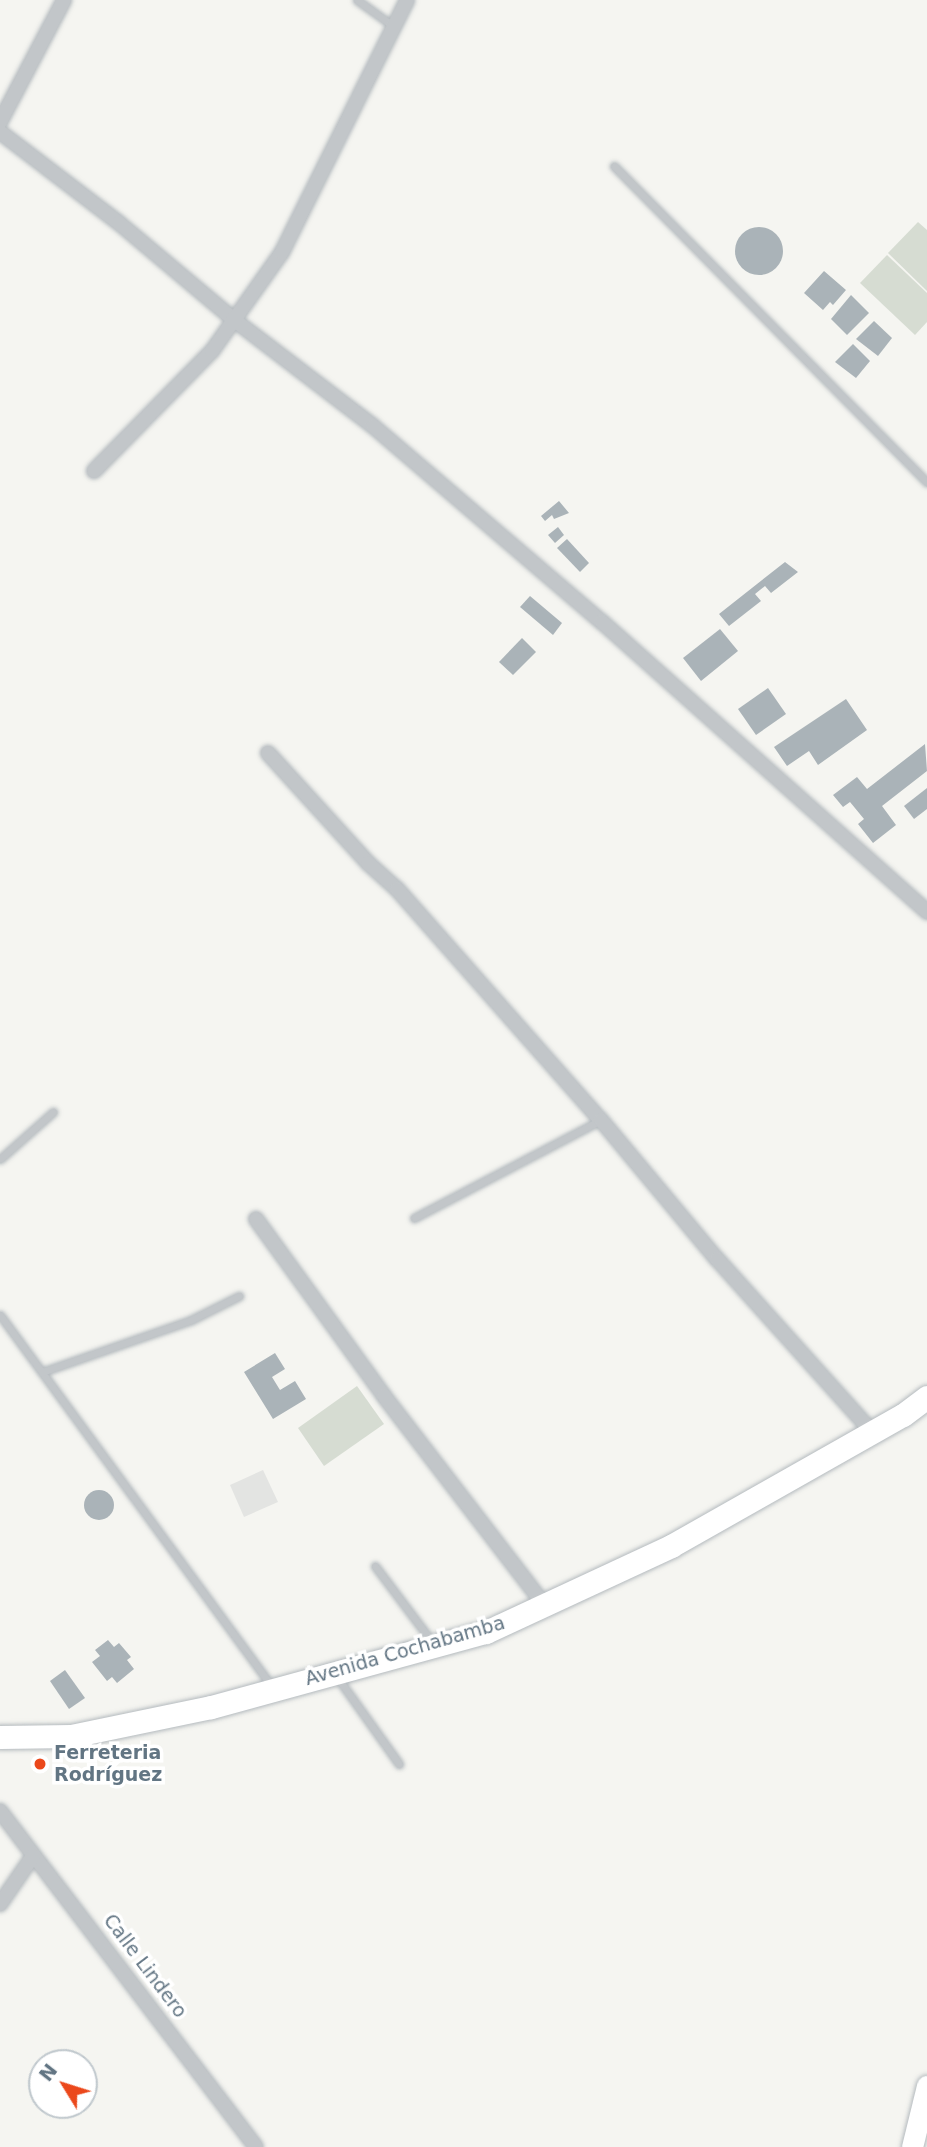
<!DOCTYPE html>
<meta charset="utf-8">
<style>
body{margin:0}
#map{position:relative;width:927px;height:2147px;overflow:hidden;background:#f5f5f1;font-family:"DejaVu Sans",sans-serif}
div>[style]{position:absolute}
.built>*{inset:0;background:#e3e4e2}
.green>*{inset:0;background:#d6dcd2}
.building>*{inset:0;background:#aab3b8}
.round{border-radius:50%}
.roads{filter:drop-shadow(0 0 2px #b4babe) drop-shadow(0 0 2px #b4babe)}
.lane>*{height:7px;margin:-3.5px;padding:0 3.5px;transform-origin:3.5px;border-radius:3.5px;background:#c2c6c9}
.street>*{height:14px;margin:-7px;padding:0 7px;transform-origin:7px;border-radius:7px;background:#c2c6c9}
.secondary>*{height:21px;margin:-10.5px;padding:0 10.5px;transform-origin:10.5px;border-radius:10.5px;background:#fff}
.primary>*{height:23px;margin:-11.5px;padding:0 11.5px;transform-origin:11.5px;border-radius:11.5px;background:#fff}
.dots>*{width:19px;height:19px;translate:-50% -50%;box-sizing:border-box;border:4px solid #fff;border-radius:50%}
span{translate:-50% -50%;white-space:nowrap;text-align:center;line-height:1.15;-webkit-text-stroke:7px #fff;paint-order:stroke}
.street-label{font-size:19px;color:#627583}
.poi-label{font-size:19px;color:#627583;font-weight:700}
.left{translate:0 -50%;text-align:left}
.north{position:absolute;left:28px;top:2049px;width:70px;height:70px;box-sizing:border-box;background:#fff;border:2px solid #c0c8cd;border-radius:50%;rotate:308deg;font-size:19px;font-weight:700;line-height:28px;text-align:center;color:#627583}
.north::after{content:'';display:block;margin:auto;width:24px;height:32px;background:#eb481b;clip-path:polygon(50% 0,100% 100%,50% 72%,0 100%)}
</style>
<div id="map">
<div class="built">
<i style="clip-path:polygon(263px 1470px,278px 1502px,244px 1517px,230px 1485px)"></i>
</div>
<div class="green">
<i style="clip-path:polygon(918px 222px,927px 230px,927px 291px,888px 253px)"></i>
<i style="clip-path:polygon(887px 255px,927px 293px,927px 322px,915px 335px,860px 283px)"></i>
<i style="clip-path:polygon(357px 1386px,384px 1424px,324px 1466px,298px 1428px)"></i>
</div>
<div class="building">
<i class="round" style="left:735px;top:227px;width:48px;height:48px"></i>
<i style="clip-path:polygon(824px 271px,846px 290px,833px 305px,830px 302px,823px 310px,804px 293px)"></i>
<i style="clip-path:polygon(851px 295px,869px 313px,847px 335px,831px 319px)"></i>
<i style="clip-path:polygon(874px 321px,892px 338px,878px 356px,856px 339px)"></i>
<i style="clip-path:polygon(853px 344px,870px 361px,856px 378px,835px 362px)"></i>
<i style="clip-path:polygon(559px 501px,569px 513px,554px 519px,552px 515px,545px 521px,541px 516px)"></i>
<i style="clip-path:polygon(558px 527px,564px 535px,555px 543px,548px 535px)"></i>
<i style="clip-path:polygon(567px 539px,589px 563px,580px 572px,557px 548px)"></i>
<i style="clip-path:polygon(785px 562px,798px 572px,771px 593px,765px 586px,755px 594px,761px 601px,729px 626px,719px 614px)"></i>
<i style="clip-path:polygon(530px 596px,562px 623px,553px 635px,520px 607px)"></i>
<i style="clip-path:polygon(720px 629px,738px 651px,701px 681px,683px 658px)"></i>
<i style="clip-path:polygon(522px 638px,536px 652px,513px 675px,499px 662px)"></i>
<i style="clip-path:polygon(768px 688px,786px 714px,756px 735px,738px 709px)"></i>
<i style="clip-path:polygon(846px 699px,867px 730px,818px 765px,809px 751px,787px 766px,774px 747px)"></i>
<i style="clip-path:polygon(925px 744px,927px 771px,882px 806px,896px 825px,873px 843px,858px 824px,864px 819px,850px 802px,843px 807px,833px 795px,857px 777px,867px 789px)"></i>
<i style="clip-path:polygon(927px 788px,927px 809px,914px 819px,904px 806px)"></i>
<i style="clip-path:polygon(275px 1353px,285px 1369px,272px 1377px,280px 1390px,295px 1381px,306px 1399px,273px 1419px,244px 1372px)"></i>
<i class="round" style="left:84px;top:1490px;width:30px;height:30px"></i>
<i style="clip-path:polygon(108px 1640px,114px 1647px,119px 1643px,131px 1657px,127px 1660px,134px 1669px,117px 1683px,112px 1677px,107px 1681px,92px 1662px,100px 1656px,95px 1650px)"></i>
<i style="clip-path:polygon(65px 1670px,85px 1698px,69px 1709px,50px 1681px)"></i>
</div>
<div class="roads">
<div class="lane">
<i style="left:357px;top:0;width:44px;rotate:35.8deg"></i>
<i style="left:614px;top:166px;width:445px;rotate:45.3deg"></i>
<i style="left:0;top:1159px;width:71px;rotate:-41.6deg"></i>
<i style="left:414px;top:1218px;width:211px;rotate:-27.7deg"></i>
<i style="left:0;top:1315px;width:461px;rotate:53.8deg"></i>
<i style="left:42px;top:1372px;width:158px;rotate:-19.2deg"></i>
<i style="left:191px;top:1320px;width:54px;rotate:-26.6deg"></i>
<i style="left:375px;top:1566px;width:95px;rotate:53.1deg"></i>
<i style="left:337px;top:1677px;width:107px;rotate:54.5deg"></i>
</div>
<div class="street">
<i style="left:0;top:122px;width:138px;rotate:-62.3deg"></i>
<i style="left:0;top:132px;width:150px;rotate:37.4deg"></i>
<i style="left:119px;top:223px;width:149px;rotate:40.1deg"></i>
<i style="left:233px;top:319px;width:176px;rotate:37.4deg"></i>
<i style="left:373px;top:426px;width:301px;rotate:40.6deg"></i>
<i style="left:602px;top:622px;width:436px;rotate:41.7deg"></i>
<i style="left:94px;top:471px;width:168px;rotate:-45.5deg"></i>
<i style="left:212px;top:351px;width:121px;rotate:-54.7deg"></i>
<i style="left:282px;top:252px;width:281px;rotate:-63.6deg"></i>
<i style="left:268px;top:753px;width:149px;rotate:47.7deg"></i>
<i style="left:368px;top:863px;width:39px;rotate:42deg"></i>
<i style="left:397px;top:889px;width:308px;rotate:48.6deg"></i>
<i style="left:601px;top:1120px;width:181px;rotate:50.2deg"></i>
<i style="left:717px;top:1259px;width:232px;rotate:48.1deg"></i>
<i style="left:256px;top:1219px;width:218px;rotate:54.1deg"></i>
<i style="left:384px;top:1396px;width:265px;rotate:52.5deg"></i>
<i style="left:0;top:1811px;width:422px;rotate:52.7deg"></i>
<i style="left:0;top:1904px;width:58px;rotate:-55.5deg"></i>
</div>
<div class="secondary">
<i style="left:912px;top:2147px;width:63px;rotate:-76.2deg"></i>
</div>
<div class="primary">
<i style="left:0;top:1737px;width:71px;rotate:-0.8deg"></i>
<i style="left:71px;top:1736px;width:143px;rotate:-11.7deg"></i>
<i style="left:211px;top:1707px;width:285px;rotate:-15.3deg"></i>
<i style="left:486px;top:1632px;width:204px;rotate:-24.9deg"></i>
<i style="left:671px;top:1546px;width:266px;rotate:-29.5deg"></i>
<i style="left:903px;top:1415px;width:30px;rotate:-37deg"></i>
</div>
</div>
<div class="dots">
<i style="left:40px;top:1764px;background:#eb481b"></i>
</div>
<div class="street-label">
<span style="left:405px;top:1651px;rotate:-16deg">Avenida Cochabamba</span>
<span style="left:145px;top:1966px;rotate:53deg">Calle Lindero</span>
</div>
<div class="poi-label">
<span class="left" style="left:54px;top:1764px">Ferreteria<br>Rodríguez</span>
</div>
<div class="north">N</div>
</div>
